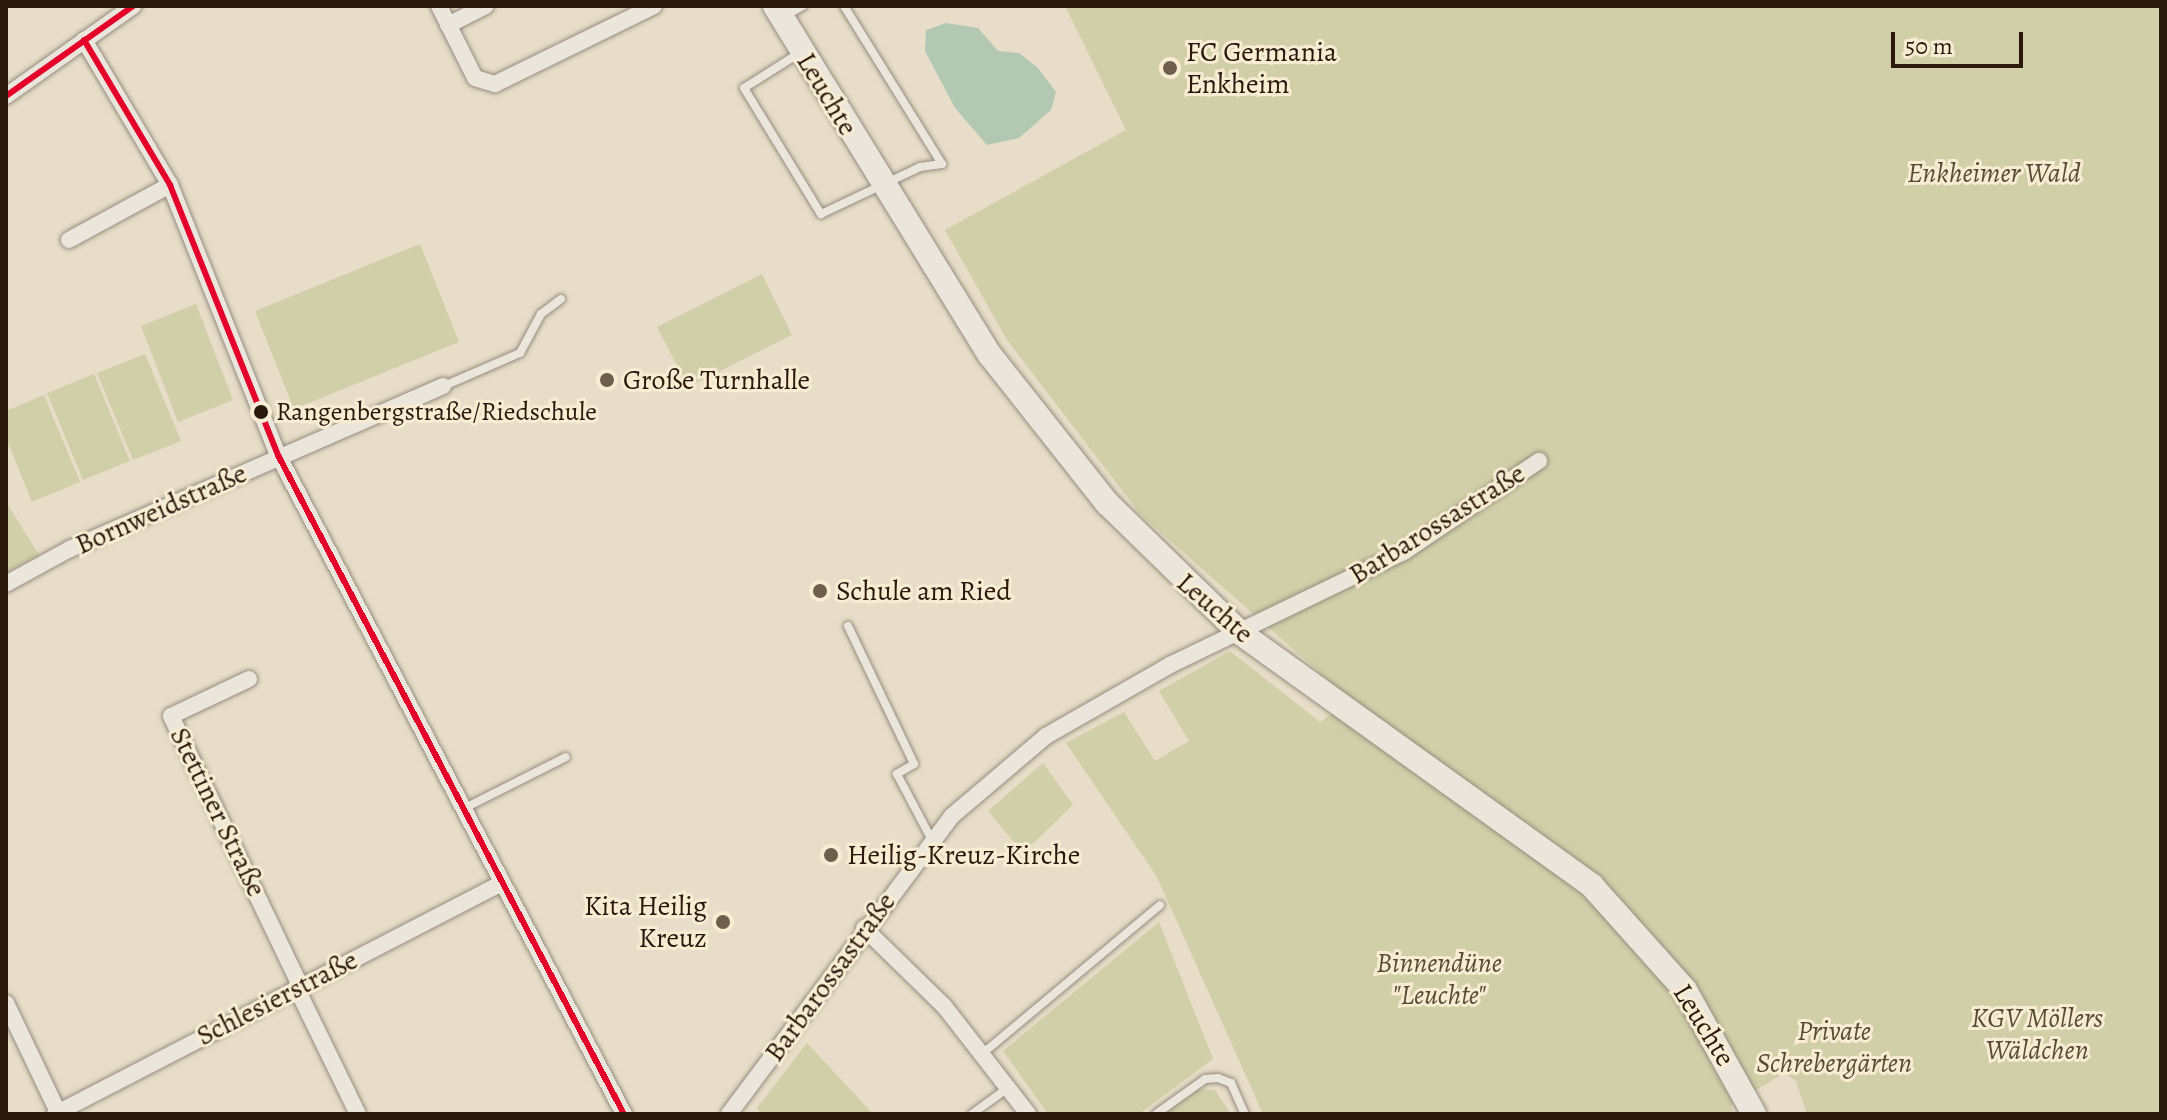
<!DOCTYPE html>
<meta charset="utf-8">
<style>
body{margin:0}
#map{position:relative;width:2167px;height:1120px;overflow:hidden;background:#e7ddc8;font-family:Alegreya,serif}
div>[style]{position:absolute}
.green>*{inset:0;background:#d0cfa8}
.water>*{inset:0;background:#b3c8b3}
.roads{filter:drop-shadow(0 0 2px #948d7f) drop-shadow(0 0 2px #948d7f)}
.lane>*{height:8px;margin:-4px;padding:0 4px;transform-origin:4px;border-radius:4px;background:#ebe6dc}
.street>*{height:16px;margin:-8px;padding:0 8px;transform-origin:8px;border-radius:8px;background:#ebe6dc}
.secondary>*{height:24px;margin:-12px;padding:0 12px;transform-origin:12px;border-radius:12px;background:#ebe6dc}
.bus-1>*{height:6px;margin:-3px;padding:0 3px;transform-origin:3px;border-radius:3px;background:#e4002b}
.dots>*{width:22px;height:22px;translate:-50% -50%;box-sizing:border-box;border:4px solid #f8ecd3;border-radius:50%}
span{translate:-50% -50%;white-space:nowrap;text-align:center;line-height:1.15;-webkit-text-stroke:6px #f8ecd3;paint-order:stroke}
.bus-label{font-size:26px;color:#2b190c}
.left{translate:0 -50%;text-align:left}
.poi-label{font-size:28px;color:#2b190c}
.right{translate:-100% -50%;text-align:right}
.street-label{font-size:28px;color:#2b190c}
.park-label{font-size:28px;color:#574c33;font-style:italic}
.frame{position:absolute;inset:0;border:8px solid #2b190c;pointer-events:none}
.scale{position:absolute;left:1891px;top:32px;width:132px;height:36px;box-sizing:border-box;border:4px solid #2b190c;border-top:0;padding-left:10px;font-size:24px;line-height:28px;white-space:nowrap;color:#2b190c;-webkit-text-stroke:6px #f8ecd3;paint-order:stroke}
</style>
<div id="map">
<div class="green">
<i style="clip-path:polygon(1065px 6px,2161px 6px,2161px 1114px,1807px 1114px,1796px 1081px,1784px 1073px,1731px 1105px,1733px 1114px,1263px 1114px,1157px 877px,1066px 743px,1124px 712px,1155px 761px,1189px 741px,1159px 691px,1230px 651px,1320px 722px,1351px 700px,1141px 515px,1007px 340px,945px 230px,1126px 130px)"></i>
<i style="clip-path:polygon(420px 244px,459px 342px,294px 409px,255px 311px)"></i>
<i style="clip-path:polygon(762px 274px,792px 335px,688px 387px,657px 327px)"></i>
<i style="clip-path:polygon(196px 304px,233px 400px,178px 422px,141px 326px)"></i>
<i style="clip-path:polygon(145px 354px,181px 441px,133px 460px,97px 373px)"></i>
<i style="clip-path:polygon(94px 374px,130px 461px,83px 480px,47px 393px)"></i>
<i style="clip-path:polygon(44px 395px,80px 482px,32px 502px,6px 438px,6px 411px)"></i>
<i style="clip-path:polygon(6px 502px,39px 555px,6px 573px)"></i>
<i style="clip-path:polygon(1043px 763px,1073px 805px,1023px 853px,988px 811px)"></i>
<i style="clip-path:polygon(1159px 922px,1213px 1059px,1139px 1114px,1048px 1114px,1003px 1051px)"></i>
<i style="clip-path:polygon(807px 1043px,873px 1114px,761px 1114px,757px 1108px)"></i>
<i style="clip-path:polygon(1199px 1089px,1215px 1090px,1231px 1114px,1164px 1114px)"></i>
</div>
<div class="water">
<i style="clip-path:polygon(946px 23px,978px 28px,998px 51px,1019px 53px,1037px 67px,1056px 92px,1051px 110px,1019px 138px,987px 145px,955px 108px,925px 51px,926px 30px)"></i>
</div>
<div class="roads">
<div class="lane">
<i style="left:783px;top:17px;width:23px;rotate:-29deg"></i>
<i style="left:801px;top:52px;width:67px;rotate:147.7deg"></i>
<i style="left:744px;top:88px;width:148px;rotate:58.6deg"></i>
<i style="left:821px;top:214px;width:110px;rotate:-25.4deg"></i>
<i style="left:920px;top:167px;width:22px;rotate:-8deg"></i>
<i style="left:942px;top:164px;width:186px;rotate:-121.8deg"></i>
<i style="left:444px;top:386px;width:83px;rotate:-23.5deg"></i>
<i style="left:520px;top:353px;width:44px;rotate:-61.7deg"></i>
<i style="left:541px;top:314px;width:25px;rotate:-37deg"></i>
<i style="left:848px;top:626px;width:153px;rotate:64.4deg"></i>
<i style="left:914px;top:764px;width:20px;rotate:150deg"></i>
<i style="left:897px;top:774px;width:75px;rotate:62.1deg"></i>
<i style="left:463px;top:809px;width:115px;rotate:-26.8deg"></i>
<i style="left:982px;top:1054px;width:232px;rotate:-39.9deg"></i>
<i style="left:972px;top:1114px;width:46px;rotate:-36.1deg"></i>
<i style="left:1156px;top:1114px;width:60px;rotate:-35.5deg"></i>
<i style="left:1205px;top:1079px;width:13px;rotate:-4deg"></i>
<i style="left:1218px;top:1078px;width:14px;rotate:21deg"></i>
<i style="left:1231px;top:1083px;width:34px;rotate:66deg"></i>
</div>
<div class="street">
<i style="left:439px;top:6px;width:80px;rotate:63.4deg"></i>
<i style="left:475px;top:78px;width:21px;rotate:17deg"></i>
<i style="left:495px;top:84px;width:177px;rotate:-26.1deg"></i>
<i style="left:448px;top:25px;width:42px;rotate:-26.6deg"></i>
<i style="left:84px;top:40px;width:169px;rotate:59.3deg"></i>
<i style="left:170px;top:185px;width:293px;rotate:68.2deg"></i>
<i style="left:279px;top:457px;width:742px;rotate:62.3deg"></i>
<i style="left:6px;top:96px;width:156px;rotate:-35.3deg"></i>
<i style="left:69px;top:240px;width:115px;rotate:-28.6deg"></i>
<i style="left:6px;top:584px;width:73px;rotate:-28.7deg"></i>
<i style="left:70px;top:549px;width:407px;rotate:-23.6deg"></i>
<i style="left:249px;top:679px;width:86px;rotate:154.6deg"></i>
<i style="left:171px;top:716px;width:298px;rotate:64.4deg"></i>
<i style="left:864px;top:928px;width:112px;rotate:44.3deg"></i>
<i style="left:944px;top:1006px;width:137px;rotate:52.1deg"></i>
<i style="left:296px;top:987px;width:141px;rotate:64deg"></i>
<i style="left:6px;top:1003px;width:121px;rotate:64.5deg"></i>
<i style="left:55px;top:1114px;width:501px;rotate:-27.33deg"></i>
<i style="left:729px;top:1114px;width:372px;rotate:-53.2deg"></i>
<i style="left:952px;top:816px;width:123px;rotate:-40.4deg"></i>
<i style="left:1046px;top:736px;width:143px;rotate:-29.8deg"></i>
<i style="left:1170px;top:665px;width:260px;rotate:-25.8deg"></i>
<i style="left:1404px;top:552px;width:163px;rotate:-34deg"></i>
</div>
<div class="secondary">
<i style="left:775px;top:6px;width:410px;rotate:58.4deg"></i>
<i style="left:990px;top:355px;width:189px;rotate:51.7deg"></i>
<i style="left:1107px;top:503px;width:185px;rotate:44.3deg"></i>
<i style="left:1239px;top:632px;width:435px;rotate:35.7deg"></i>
<i style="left:1592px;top:886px;width:140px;rotate:48.2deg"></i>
<i style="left:1685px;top:990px;width:142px;rotate:60.9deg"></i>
</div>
</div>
<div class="bus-1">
<i style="left:84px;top:40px;width:169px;rotate:59.3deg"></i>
<i style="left:170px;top:185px;width:293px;rotate:68.2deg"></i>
<i style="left:279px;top:457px;width:742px;rotate:62.3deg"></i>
<i style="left:6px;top:96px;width:156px;rotate:-35.3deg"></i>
</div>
<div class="dots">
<i style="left:1170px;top:68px;background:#6d5e4e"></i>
<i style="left:607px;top:380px;background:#6d5e4e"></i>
<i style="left:261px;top:412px;background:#2b190c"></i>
<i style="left:820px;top:591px;background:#6d5e4e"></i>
<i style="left:831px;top:855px;background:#6d5e4e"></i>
<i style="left:723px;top:922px;background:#6d5e4e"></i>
</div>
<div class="bus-label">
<span class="left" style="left:276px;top:412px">Rangenbergstraße/Riedschule</span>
</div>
<div class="poi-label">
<span class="left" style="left:1186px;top:68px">FC Germania<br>Enkheim</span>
<span class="left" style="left:623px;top:380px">Große Turnhalle</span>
<span class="left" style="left:836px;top:591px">Schule am Ried</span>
<span class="left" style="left:847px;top:855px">Heilig-Kreuz-Kirche</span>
<span class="right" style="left:707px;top:922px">Kita Heilig<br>Kreuz</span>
</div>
<div class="street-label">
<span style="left:827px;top:94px;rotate:59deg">Leuchte</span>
<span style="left:161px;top:509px;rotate:-24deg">Bornweidstraße</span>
<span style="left:1437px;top:524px;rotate:-32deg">Barbarossastraße</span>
<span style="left:1215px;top:608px;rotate:41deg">Leuchte</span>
<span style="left:218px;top:812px;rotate:64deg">Stettiner Straße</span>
<span style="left:830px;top:977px;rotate:-54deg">Barbarossastraße</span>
<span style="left:277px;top:998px;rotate:-27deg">Schlesierstraße</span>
<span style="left:1704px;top:1025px;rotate:58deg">Leuchte</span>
</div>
<div class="park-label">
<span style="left:1994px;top:173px">Enkheimer Wald</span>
<span style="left:1439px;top:979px">Binnendüne<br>"Leuchte"</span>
<span style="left:2037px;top:1034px">KGV Möllers<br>Wäldchen</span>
<span style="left:1834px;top:1047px">Private<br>Schrebergärten</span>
</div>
<div class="frame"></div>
<div class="scale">50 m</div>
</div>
